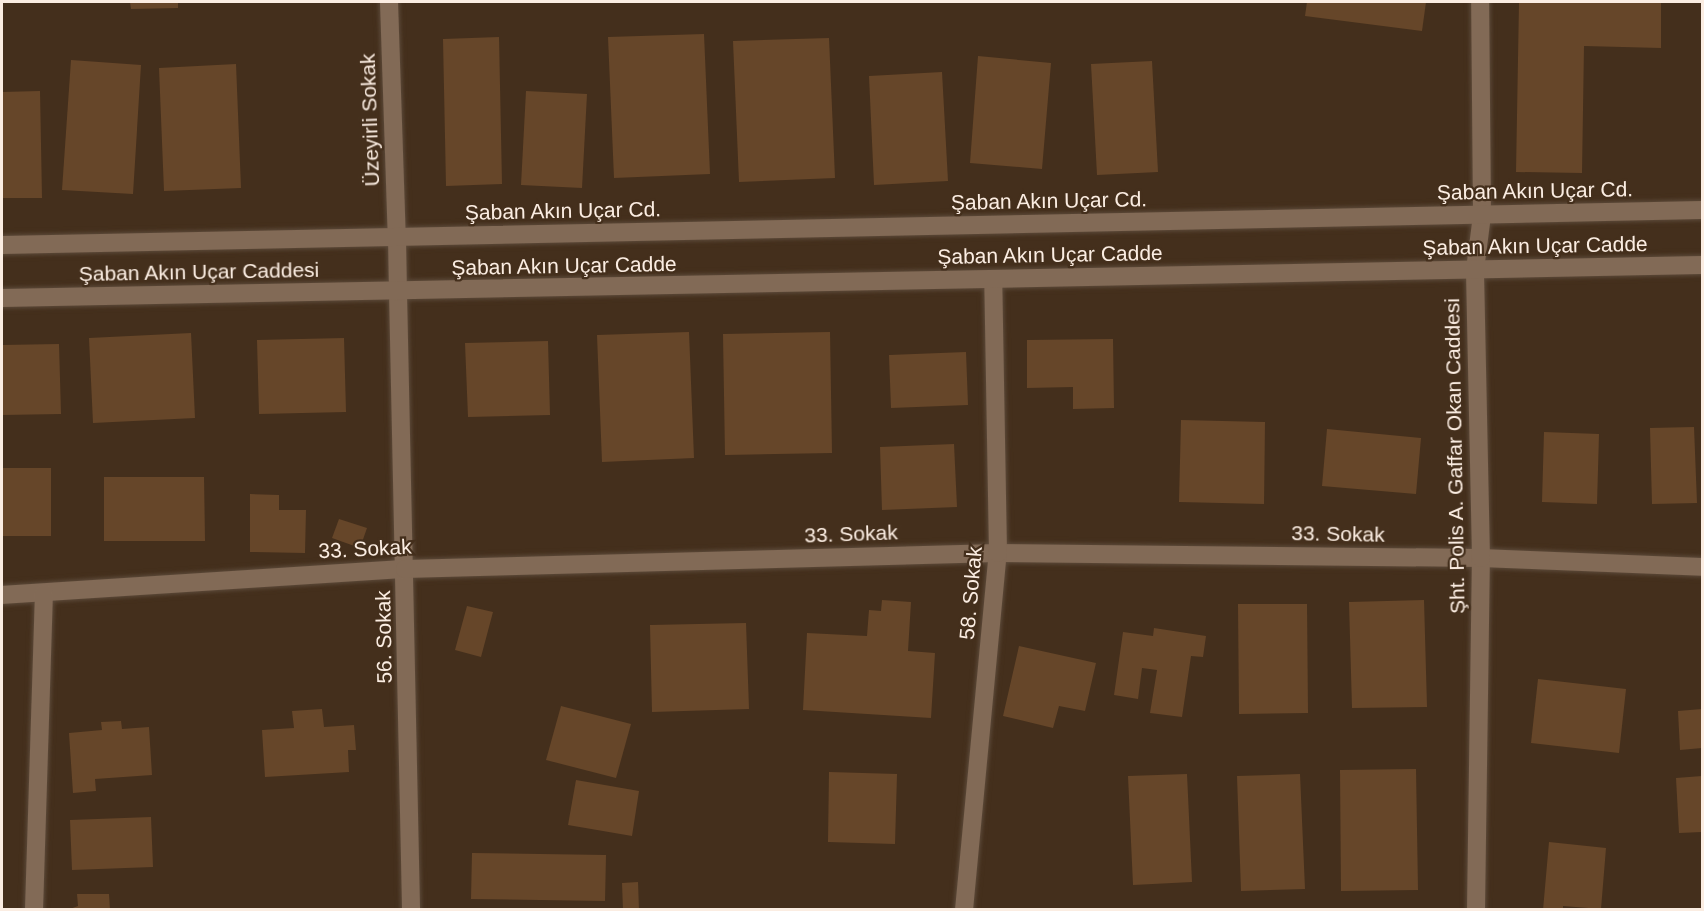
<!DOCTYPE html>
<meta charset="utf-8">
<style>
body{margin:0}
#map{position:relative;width:1704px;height:911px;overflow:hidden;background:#442f1c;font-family:Helvetica,sans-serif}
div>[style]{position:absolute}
.building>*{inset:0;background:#664629}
.roads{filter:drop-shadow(0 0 2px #5c4a3a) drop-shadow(0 0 2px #5c4a3a)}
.street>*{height:18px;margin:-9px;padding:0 9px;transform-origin:9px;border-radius:9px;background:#826a56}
.secondary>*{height:18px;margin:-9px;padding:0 9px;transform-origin:9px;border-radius:9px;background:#826a56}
span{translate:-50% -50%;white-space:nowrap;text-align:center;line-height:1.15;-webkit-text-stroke:4.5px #442f1c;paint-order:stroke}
.street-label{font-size:21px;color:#fbede2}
.frame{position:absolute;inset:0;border:3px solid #fbede2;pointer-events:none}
</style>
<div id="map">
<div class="building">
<i style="clip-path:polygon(130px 2px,178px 2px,178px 8px,131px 9px)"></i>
<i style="clip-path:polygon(1307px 2px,1426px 2px,1422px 31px,1305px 16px)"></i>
<i style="clip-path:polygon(1519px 2px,1661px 2px,1661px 48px,1584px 46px,1582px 173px,1516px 172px)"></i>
<i style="clip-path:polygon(704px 34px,710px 174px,614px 178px,608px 37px)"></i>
<i style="clip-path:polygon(499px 37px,502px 184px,446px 186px,443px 39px)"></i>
<i style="clip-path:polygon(829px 38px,835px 178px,739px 182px,733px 41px)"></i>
<i style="clip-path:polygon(978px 56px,1051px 63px,1042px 169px,970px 163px)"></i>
<i style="clip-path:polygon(71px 60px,141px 65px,133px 194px,62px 190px)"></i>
<i style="clip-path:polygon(1152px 61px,1158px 172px,1097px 175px,1091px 64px)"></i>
<i style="clip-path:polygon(236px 64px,241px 188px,164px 191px,159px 68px)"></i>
<i style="clip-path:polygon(942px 72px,948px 181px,874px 185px,869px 76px)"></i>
<i style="clip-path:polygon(40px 91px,42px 198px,2px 198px,2px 92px)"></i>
<i style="clip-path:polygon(526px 91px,587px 94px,582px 188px,521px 185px)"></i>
<i style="clip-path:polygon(689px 332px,694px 458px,602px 462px,597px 335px)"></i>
<i style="clip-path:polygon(830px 332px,832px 453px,725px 455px,723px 334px)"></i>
<i style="clip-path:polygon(191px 333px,195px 418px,93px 423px,89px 338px)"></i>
<i style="clip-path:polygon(344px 338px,346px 412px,259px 414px,257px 340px)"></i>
<i style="clip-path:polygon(1113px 339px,1114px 408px,1073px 409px,1073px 387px,1027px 388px,1027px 340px)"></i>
<i style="clip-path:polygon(548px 341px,550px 415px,468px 417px,465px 343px)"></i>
<i style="clip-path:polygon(59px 344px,61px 414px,2px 415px,2px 345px)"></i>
<i style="clip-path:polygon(966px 352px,968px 405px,891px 408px,889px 355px)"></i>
<i style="clip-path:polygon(1181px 420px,1265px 422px,1264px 504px,1179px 502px)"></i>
<i style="clip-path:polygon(1694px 427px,1697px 503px,1652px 504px,1650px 428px)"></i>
<i style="clip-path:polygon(1327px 429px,1421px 438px,1416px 494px,1322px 486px)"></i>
<i style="clip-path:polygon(1544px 432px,1599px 434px,1597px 504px,1542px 502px)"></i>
<i style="clip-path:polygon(954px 444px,957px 507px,882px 510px,880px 447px)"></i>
<i style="clip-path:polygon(2px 468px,51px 468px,51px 536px,2px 536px)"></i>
<i style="clip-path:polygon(104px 477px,204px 477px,205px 541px,104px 541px)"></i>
<i style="clip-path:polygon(250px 494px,279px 495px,279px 510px,306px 510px,305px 553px,250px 552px)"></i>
<i style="clip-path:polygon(339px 519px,367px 528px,360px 548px,332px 538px)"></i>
<i style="clip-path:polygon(882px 600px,911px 602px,908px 651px,935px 653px,931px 718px,803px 710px,807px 633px,867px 636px,869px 610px,881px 611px)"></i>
<i style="clip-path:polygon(1424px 600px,1427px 707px,1352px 708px,1349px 602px)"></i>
<i style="clip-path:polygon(1238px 604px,1307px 604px,1308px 713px,1239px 714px)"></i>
<i style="clip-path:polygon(467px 606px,493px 612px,481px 657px,455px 650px)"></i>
<i style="clip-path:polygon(746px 623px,749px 709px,652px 712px,650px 625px)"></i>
<i style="clip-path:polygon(1154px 628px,1206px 636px,1203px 657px,1191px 656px,1182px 717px,1150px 713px,1157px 670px,1142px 668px,1138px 699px,1114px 695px,1123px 632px,1153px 636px)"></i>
<i style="clip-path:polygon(1019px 646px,1096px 663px,1085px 711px,1059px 706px,1053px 728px,1003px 716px)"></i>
<i style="clip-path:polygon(1538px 679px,1626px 689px,1619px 753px,1531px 743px)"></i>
<i style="clip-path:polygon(561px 706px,631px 724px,616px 778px,546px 760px)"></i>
<i style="clip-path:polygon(322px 709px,324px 727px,354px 725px,356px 750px,348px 750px,349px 772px,265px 777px,262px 730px,294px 728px,292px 711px)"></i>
<i style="clip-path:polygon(1702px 709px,1702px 748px,1680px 750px,1678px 711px)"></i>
<i style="clip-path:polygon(121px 721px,122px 729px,149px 727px,152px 775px,95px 779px,96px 791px,73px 793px,69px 733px,102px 730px,101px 722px)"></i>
<i style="clip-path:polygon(1416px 769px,1418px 890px,1341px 891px,1340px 770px)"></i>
<i style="clip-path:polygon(829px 772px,897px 774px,895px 844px,828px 842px)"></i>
<i style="clip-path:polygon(1187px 774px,1192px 882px,1133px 885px,1128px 776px)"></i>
<i style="clip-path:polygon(1300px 774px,1305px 889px,1241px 891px,1237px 776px)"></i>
<i style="clip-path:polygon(1702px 776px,1702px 832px,1679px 833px,1676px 778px)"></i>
<i style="clip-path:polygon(576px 780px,639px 791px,632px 836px,568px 825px)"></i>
<i style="clip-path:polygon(151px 817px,153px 867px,72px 870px,70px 820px)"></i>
<i style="clip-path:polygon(1549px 842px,1606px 848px,1601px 909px,1563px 906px,1563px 910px,1543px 910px)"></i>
<i style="clip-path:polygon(472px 853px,606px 855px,605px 901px,471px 899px)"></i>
<i style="clip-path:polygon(638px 882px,639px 910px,623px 910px,622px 883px)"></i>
<i style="clip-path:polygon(77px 894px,109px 894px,110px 910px,67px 910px,78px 906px)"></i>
</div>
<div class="roads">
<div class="street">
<i style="left:389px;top:2px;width:235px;rotate:88.1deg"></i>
<i style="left:398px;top:292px;width:618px;rotate:88.79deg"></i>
<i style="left:2px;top:595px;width:404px;rotate:-3.7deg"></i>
<i style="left:405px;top:569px;width:593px;rotate:-1.55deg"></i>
<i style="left:998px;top:553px;width:483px;rotate:0.6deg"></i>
<i style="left:1481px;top:558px;width:221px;rotate:2.3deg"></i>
<i style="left:34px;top:910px;width:317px;rotate:-88.2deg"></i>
<i style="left:964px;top:910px;width:359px;rotate:-84.6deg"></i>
<i style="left:998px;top:553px;width:274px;rotate:-91deg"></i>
<i style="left:1476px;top:910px;width:352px;rotate:-89.2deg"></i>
<i style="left:1481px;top:558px;width:288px;rotate:-91.2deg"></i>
<i style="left:1475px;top:270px;width:55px;rotate:-82.7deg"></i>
<i style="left:1482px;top:215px;width:213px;rotate:-90.5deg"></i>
</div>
<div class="secondary">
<i style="left:397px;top:237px;width:55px;rotate:89deg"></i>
<i style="left:2px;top:245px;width:1700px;rotate:-1.18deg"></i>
<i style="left:2px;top:298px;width:1700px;rotate:-1.11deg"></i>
</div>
</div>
<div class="street-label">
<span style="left:370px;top:120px;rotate:-92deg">Üzeyirli Sokak</span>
<span style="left:1535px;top:191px;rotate:-1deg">Şaban Akın Uçar Cd.</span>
<span style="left:1049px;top:201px;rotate:-1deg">Şaban Akın Uçar Cd.</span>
<span style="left:563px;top:211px;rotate:-1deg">Şaban Akın Uçar Cd.</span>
<span style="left:1535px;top:246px;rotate:-1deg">Şaban Akın Uçar Cadde</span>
<span style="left:1050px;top:255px;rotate:-1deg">Şaban Akın Uçar Cadde</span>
<span style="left:564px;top:266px;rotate:-1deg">Şaban Akın Uçar Cadde</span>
<span style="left:199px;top:272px;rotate:-1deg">Şaban Akın Uçar Caddesi</span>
<span style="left:1455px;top:456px;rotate:-91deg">Şht. Polis A. Gaffar Okan Caddesi</span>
<span style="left:851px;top:534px;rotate:-2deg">33. Sokak</span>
<span style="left:1338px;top:534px;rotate:1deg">33. Sokak</span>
<span style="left:365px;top:549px;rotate:-3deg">33. Sokak</span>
<span style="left:971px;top:593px;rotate:-85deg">58. Sokak</span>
<span style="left:384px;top:637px;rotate:-91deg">56. Sokak</span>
</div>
<div class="frame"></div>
</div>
